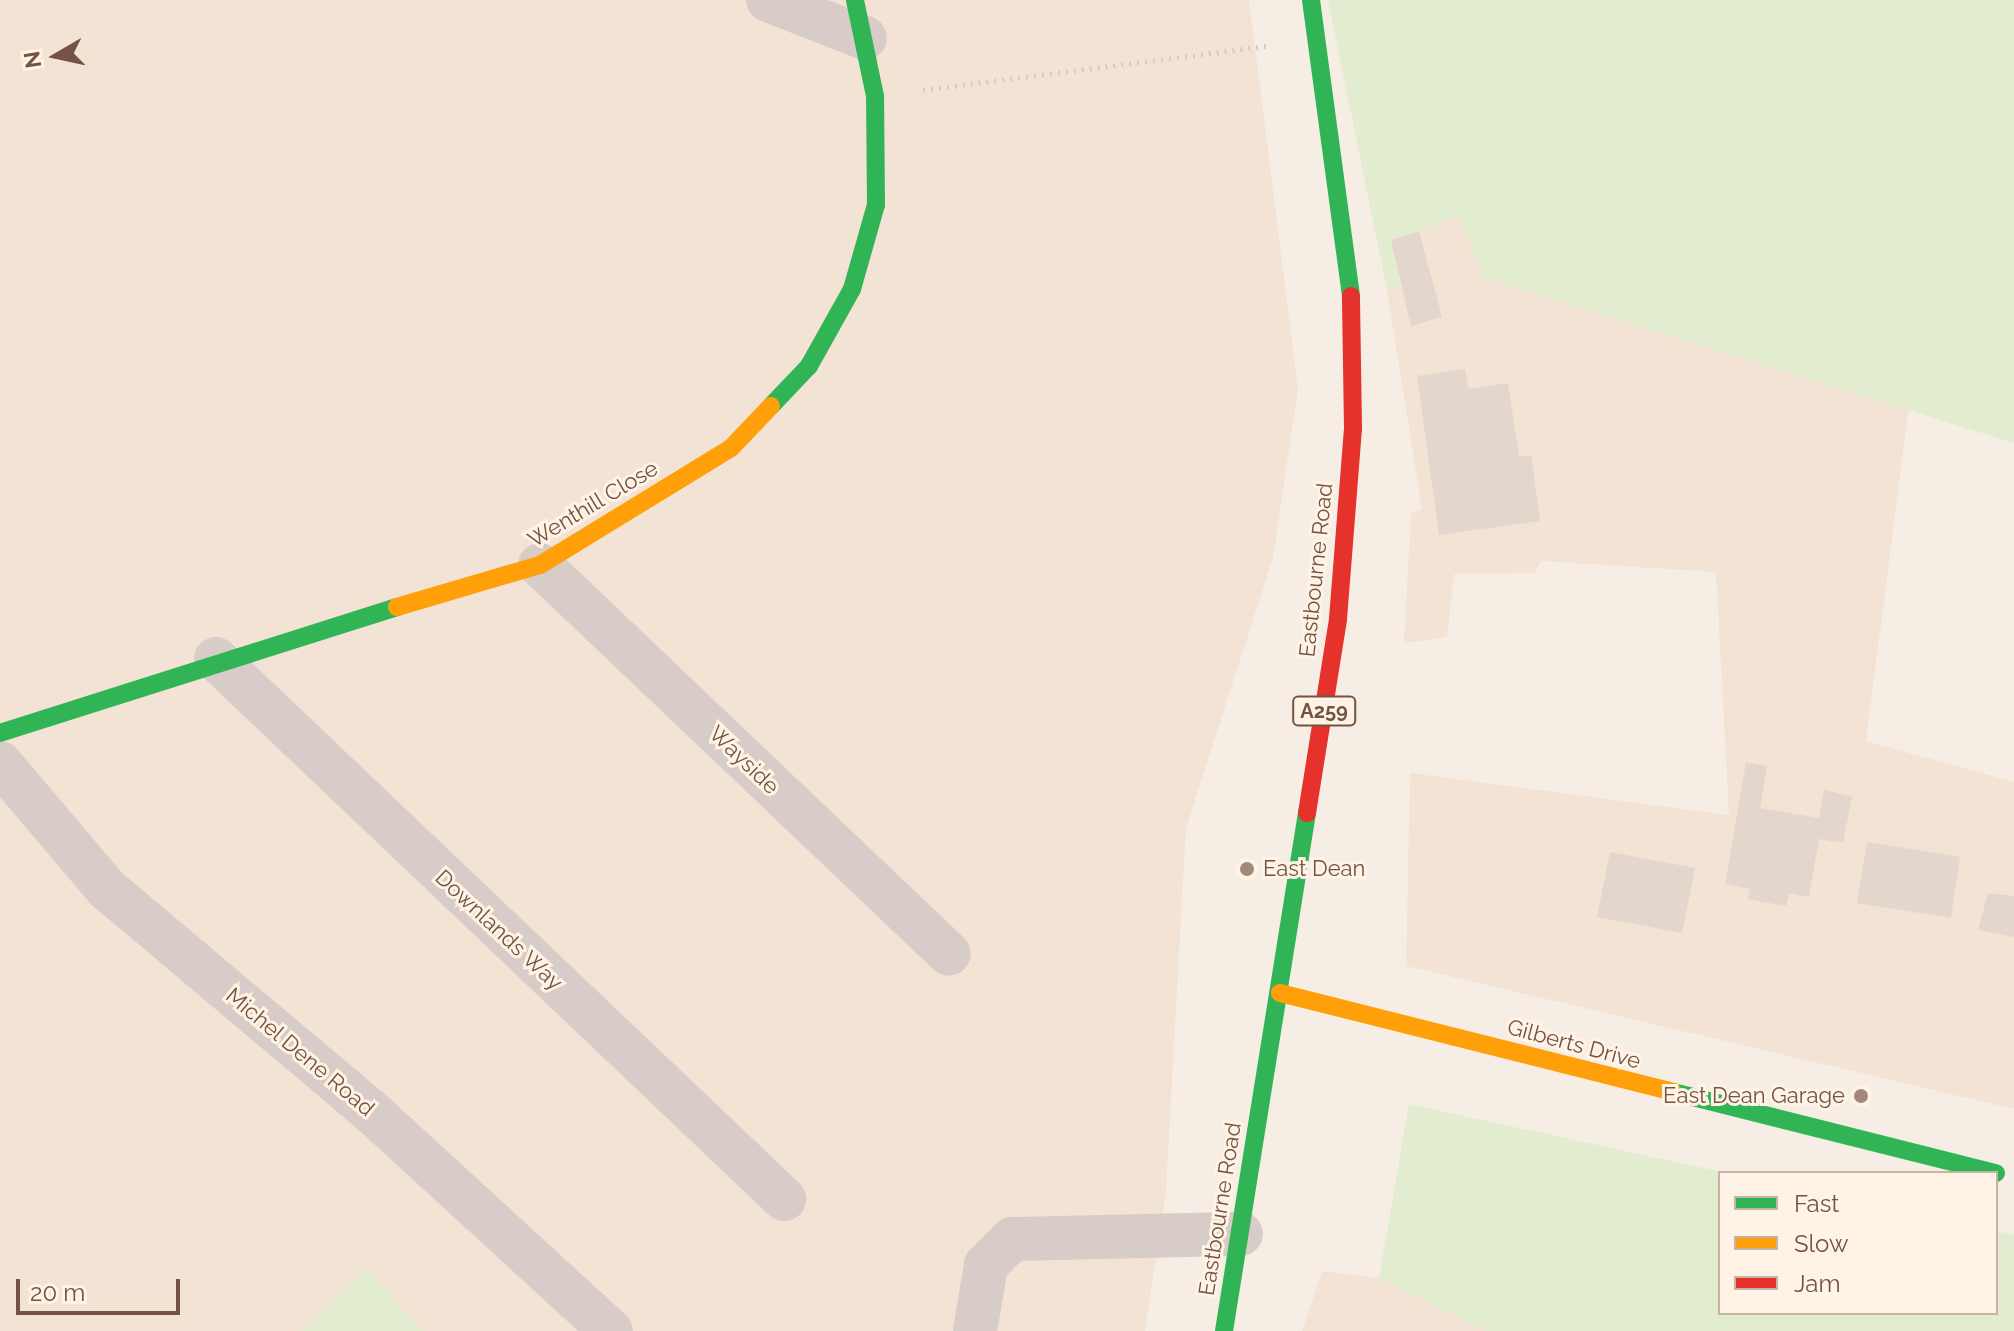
<!DOCTYPE html>
<style>
body{margin:0}
#map{position:relative;width:2014px;height:1331px;overflow:hidden;background:#f6eee5;font-family:Raleway,sans-serif}
div>[style]{position:absolute}
.residential>*{inset:0;background:#f3e3d4}
.green>*{inset:0;background:#e2ecce}
.building>*{inset:0;background:#e3d6cc}
.path>*{height:5px;margin-top:-2.5px;transform-origin:0;background:repeating-linear-gradient(90deg,#d7ccc7 0 2px,transparent 0 8px)}
.street>*{height:44px;margin:-22px;padding:0 22px;transform-origin:22px;border-radius:22px;background:#d7ccc7}
.fast>*{height:18px;margin:-9px;padding:0 9px;transform-origin:9px;border-radius:9px;background:#30b455}
.slow>*{height:18px;margin:-9px;padding:0 9px;transform-origin:9px;border-radius:9px;background:#ff9f0a}
.jam>*{height:18px;margin:-9px;padding:0 9px;transform-origin:9px;border-radius:9px;background:#e5322d}
.dots>*{width:22px;height:22px;translate:-50% -50%;box-sizing:border-box;border:4px solid #fff3e5;border-radius:50%}
span{translate:-50% -50%;white-space:nowrap;text-align:center;line-height:1.15;-webkit-text-stroke:6px #fff3e5;paint-order:stroke}
.shield-label span{padding:2px 6px;background:#fff3e5;border:2px solid;border-radius:6px;-webkit-text-stroke-width:0}
.shield-label{font-size:20px;color:#745244;font-weight:700}
.street-label{font-size:22px;color:#745244}
.poi-label{font-size:22px;color:#745244}
.left{translate:0 -50%;text-align:left}
.right{translate:-100% -50%;text-align:right}
.legend{position:absolute;left:1718px;top:1171px;width:280px;height:144px;box-sizing:border-box;background:#fff3e5;border:2px solid #c7b3a5;margin:0;padding:10px 14px;list-style:none;font-size:24px;color:#745244}
.legend li{display:flex;align-items:center;gap:16px;height:40px}
.legend b{width:40px;border:2px solid #c7b3a5}
.north{position:absolute;left:16px;top:16px;width:80px;height:80px;-webkit-text-stroke:6px #fff3e5;paint-order:stroke;rotate:261deg;font-size:22px;font-weight:700;line-height:32px;text-align:center;color:#745244}
.north::after{content:'';display:block;margin:auto;width:28px;height:36px;background:#745244;clip-path:polygon(50% 0,100% 100%,50% 72%,0 100%)}
.scale{position:absolute;left:16px;top:1279px;width:164px;height:36px;box-sizing:border-box;border:4px solid #745244;border-top:0;padding-left:10px;font-size:24px;line-height:28px;white-space:nowrap;color:#745244;-webkit-text-stroke:6px #fff3e5;paint-order:stroke}
</style>
<div id="map">
<div class="residential">
<i style="clip-path:polygon(0 0,1249px 0,1298px 389px,1273px 558px,1186px 828px,1166px 1192px,1145px 1331px,0 1331px)"></i>
<i style="clip-path:polygon(1460px 216px,1485px 278px,1909px 406px,1866px 741px,2014px 782px,2014px 1109px,1406px 966px,1410px 773px,1729px 815px,1716px 572px,1541px 561px,1535px 573px,1454px 574px,1447px 637px,1404px 643px,1411px 512px,1422px 510px,1387px 290px,1401px 285px,1391px 240px)"></i>
<i style="clip-path:polygon(1322px 1271px,1379px 1278px,1487px 1331px,1302px 1331px)"></i>
</div>
<div class="green">
<i style="clip-path:polygon(1328px 0,2014px 0,2014px 443px,1485px 278px,1459px 216px,1392px 240px,1401px 286px,1387px 290px)"></i>
<i style="clip-path:polygon(1409px 1104px,1727px 1173px,1720px 1173px,1720px 1313px,1996px 1313px,1996px 1231px,2014px 1235px,2014px 1331px,1487px 1331px,1379px 1278px)"></i>
<i style="clip-path:polygon(366px 1268px,423px 1331px,302px 1331px)"></i>
</div>
<div class="building">
<i style="clip-path:polygon(1419px 231px,1442px 317px,1411px 326px,1391px 240px)"></i>
<i style="clip-path:polygon(1465px 369px,1469px 389px,1508px 383px,1519px 457px,1531px 455px,1540px 521px,1439px 535px,1417px 376px)"></i>
<i style="clip-path:polygon(1746px 762px,1767px 766px,1760px 808px,1819px 818px,1824px 790px,1852px 796px,1843px 843px,1819px 839px,1809px 897px,1789px 893px,1786px 906px,1748px 899px,1750px 889px,1725px 884px)"></i>
<i style="clip-path:polygon(1867px 842px,1960px 857px,1951px 918px,1857px 903px)"></i>
<i style="clip-path:polygon(1610px 852px,1695px 868px,1682px 933px,1597px 917px)"></i>
<i style="clip-path:polygon(1988px 893px,2014px 896px,2014px 937px,1978px 930px)"></i>
</div>
<div class="path">
<i style="left:923px;top:90px;width:346px;rotate:-7.3deg"></i>
</div>
<div class="street">
<i style="left:768px;top:0;width:104px;rotate:21.4deg"></i>
<i style="left:540px;top:565px;width:564px;rotate:43.56deg"></i>
<i style="left:216px;top:659px;width:784px;rotate:43.55deg"></i>
<i style="left:0;top:763px;width:165px;rotate:49.7deg"></i>
<i style="left:107px;top:889px;width:351px;rotate:40.1deg"></i>
<i style="left:375px;top:1115px;width:320px;rotate:42.5deg"></i>
<i style="left:975px;top:1331px;width:67px;rotate:-80.5deg"></i>
<i style="left:986px;top:1265px;width:37px;rotate:-45deg"></i>
<i style="left:1012px;top:1239px;width:229px;rotate:-1.3deg"></i>
</div>
<div class="fast">
<i style="left:1311px;top:0;width:299px;rotate:82.3deg"></i>
<i style="left:771px;top:406px;width:55px;rotate:-46.5deg"></i>
<i style="left:809px;top:366px;width:88px;rotate:-60.8deg"></i>
<i style="left:852px;top:289px;width:87px;rotate:-74.1deg"></i>
<i style="left:876px;top:205px;width:109px;rotate:-90.5deg"></i>
<i style="left:875px;top:96px;width:98px;rotate:-101.8deg"></i>
<i style="left:0;top:733px;width:417px;rotate:-17.6deg"></i>
<i style="left:1673px;top:1092px;width:333px;rotate:14.1deg"></i>
<i style="left:1224px;top:1331px;width:525px;rotate:-80.9deg"></i>
</div>
<div class="slow">
<i style="left:397px;top:607px;width:149px;rotate:-16.4deg"></i>
<i style="left:540px;top:565px;width:224px;rotate:-31.5deg"></i>
<i style="left:731px;top:448px;width:58px;rotate:-46.4deg"></i>
<i style="left:1280px;top:993px;width:405px;rotate:14.1deg"></i>
</div>
<div class="jam">
<i style="left:1307px;top:813px;width:196px;rotate:-80.9deg"></i>
<i style="left:1338px;top:619px;width:192px;rotate:-85.5deg"></i>
<i style="left:1353px;top:428px;width:132px;rotate:-90.9deg"></i>
</div>
<div class="dots">
<i style="left:1247px;top:869px;background:#a2897c"></i>
<i style="left:1861px;top:1096px;background:#a2897c"></i>
</div>
<div class="shield-label">
<span style="left:1324px;top:711px">A259</span>
</div>
<div class="street-label">
<span style="left:593px;top:504px;rotate:-31deg">Wenthill Close</span>
<span style="left:1316px;top:570px;rotate:-84deg">Eastbourne Road</span>
<span style="left:744px;top:760px;rotate:44deg">Wayside</span>
<span style="left:499px;top:930px;rotate:43deg">Downlands Way</span>
<span style="left:1574px;top:1044px;rotate:15deg">Gilberts Drive</span>
<span style="left:300px;top:1052px;rotate:40deg">Michel Dene Road</span>
<span style="left:1220px;top:1209px;rotate:-81deg">Eastbourne Road</span>
</div>
<div class="poi-label">
<span class="left" style="left:1263px;top:869px">East Dean</span>
<span class="right" style="left:1845px;top:1096px">East Dean Garage</span>
</div>
<ul class="legend">
<li><b style="height:10px;background:#30b455"></b>Fast</li>
<li><b style="height:10px;background:#ff9f0a"></b>Slow</li>
<li><b style="height:10px;background:#e5322d"></b>Jam</li>
</ul>
<div class="north">N</div>
<div class="scale">20 m</div>
</div>
